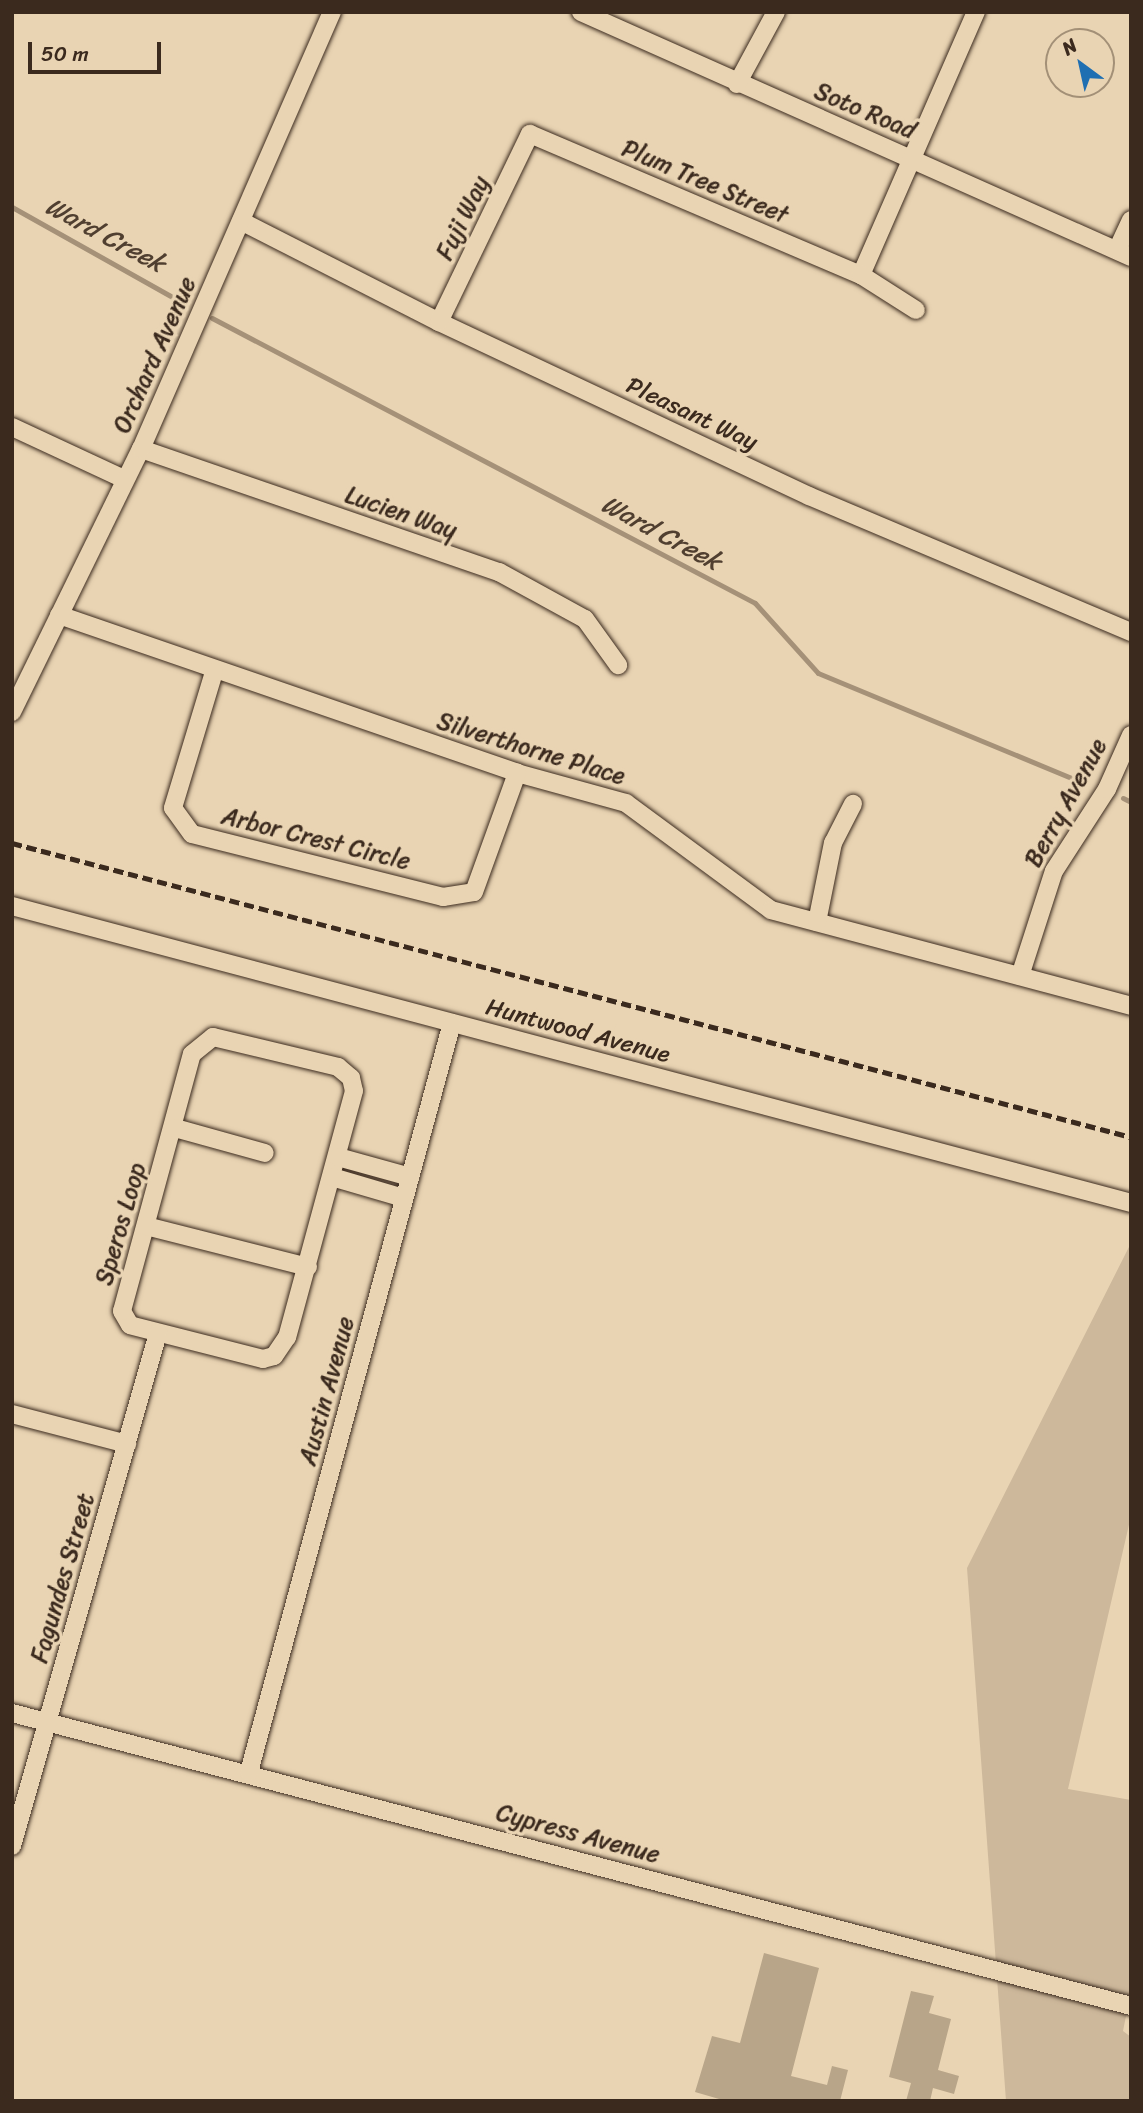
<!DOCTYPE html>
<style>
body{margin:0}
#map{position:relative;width:1143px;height:2113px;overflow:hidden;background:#e9d4b3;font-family:Sriracha,sans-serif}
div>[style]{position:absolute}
.green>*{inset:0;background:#cdb89b}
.stream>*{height:5px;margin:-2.5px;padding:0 2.5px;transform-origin:2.5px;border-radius:2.5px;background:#a59178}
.building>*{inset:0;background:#b8a589}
.roads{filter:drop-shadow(0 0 2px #3b2a1e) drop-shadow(0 0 2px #3b2a1e)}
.minor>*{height:18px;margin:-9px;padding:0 9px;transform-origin:9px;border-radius:9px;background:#e9d4b3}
.rail>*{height:5px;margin-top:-2.5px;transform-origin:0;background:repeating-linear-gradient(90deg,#3b2a1e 0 10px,transparent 0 15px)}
span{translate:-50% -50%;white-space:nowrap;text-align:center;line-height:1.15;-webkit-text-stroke:7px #e9d4b3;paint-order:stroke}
.street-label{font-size:24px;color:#3b2a1e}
.water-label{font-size:26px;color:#503f30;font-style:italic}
.frame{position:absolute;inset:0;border:14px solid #3b2a1e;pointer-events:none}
.north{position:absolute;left:1045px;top:28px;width:70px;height:70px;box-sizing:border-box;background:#e9d4b3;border:2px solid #a39077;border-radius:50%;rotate:327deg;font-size:19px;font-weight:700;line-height:28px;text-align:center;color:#3b2a1e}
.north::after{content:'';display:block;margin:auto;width:24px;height:32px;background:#1f6fb2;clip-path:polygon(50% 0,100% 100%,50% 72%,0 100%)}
.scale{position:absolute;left:28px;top:42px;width:133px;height:32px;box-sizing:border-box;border:4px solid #3b2a1e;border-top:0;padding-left:9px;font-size:21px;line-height:24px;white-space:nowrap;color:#3b2a1e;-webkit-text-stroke:5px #e9d4b3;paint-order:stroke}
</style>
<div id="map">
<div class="green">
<i style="clip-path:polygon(1131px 1243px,1131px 1516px,1068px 1789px,1131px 1800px,1131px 1991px,1123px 2031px,1131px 2037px,1131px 2101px,1006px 2101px,967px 1568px)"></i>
</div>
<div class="stream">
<i style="left:12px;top:207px;width:190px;rotate:29.3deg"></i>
<i style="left:212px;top:318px;width:613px;rotate:27.69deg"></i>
<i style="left:755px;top:603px;width:94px;rotate:48deg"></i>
<i style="left:818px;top:673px;width:288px;rotate:22.5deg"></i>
<i style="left:1123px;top:798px;width:9px;rotate:27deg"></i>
</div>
<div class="building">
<i style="clip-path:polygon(764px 1953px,819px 1968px,791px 2076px,827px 2085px,832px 2066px,848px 2070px,840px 2101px,726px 2101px,695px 2092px,712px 2036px,740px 2043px)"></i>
<i style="clip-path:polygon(911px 1991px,934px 1996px,929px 2013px,951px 2019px,938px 2070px,959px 2076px,954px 2094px,933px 2088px,930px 2101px,906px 2101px,911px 2083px,889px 2077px)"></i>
</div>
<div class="roads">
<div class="minor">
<i style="left:581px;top:12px;width:602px;rotate:24.01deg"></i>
<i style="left:737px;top:84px;width:82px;rotate:-61.6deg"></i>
<i style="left:241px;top:221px;width:222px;rotate:27deg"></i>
<i style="left:439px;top:322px;width:409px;rotate:25.2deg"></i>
<i style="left:809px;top:496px;width:350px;rotate:22.9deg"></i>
<i style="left:1117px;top:250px;width:33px;rotate:-65deg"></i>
<i style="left:861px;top:275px;width:287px;rotate:-66.4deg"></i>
<i style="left:439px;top:322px;width:209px;rotate:-64.2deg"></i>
<i style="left:530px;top:134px;width:360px;rotate:23.1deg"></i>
<i style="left:861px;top:275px;width:65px;rotate:32.5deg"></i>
<i style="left:12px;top:427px;width:123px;rotate:24.9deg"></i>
<i style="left:141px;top:449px;width:379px;rotate:19deg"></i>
<i style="left:499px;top:572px;width:98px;rotate:28.7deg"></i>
<i style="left:585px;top:619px;width:57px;rotate:54.3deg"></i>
<i style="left:59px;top:615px;width:484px;rotate:19deg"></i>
<i style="left:517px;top:773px;width:113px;rotate:15.4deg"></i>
<i style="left:626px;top:803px;width:180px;rotate:36.4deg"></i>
<i style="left:771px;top:910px;width:373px;rotate:14.9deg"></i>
<i style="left:214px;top:672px;width:142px;rotate:106.8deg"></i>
<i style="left:173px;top:808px;width:32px;rotate:54deg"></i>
<i style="left:192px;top:834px;width:259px;rotate:14.1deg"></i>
<i style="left:443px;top:897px;width:31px;rotate:-9deg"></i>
<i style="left:474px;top:892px;width:127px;rotate:-70.1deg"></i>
<i style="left:12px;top:712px;width:293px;rotate:-63.9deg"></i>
<i style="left:141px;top:449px;width:477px;rotate:-66.4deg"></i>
<i style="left:12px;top:906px;width:1158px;rotate:14.86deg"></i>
<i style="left:817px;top:922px;width:81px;rotate:-78.6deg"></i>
<i style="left:833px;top:843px;width:44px;rotate:-62.9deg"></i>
<i style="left:1020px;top:976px;width:110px;rotate:-72.1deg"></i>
<i style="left:1054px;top:871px;width:98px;rotate:-57.1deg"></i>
<i style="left:1107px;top:789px;width:59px;rotate:-66deg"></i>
<i style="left:213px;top:1037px;width:129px;rotate:13.5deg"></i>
<i style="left:338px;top:1067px;width:17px;rotate:40deg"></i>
<i style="left:351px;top:1078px;width:13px;rotate:77deg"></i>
<i style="left:354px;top:1091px;width:255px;rotate:105.2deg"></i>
<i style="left:287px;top:1337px;width:23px;rotate:124deg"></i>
<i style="left:274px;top:1356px;width:11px;rotate:165deg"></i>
<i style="left:263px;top:1359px;width:137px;rotate:-165.7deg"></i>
<i style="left:130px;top:1325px;width:16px;rotate:-120deg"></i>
<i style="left:122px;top:1311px;width:266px;rotate:-74.8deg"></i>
<i style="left:192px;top:1054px;width:27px;rotate:-39deg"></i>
<i style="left:175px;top:1128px;width:93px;rotate:15.5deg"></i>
<i style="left:338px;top:1157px;width:75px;rotate:15.5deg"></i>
<i style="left:332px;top:1177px;width:75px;rotate:16.3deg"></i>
<i style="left:146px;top:1226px;width:167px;rotate:14.2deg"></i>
<i style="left:12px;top:1414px;width:119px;rotate:14.6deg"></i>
<i style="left:12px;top:1713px;width:1157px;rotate:14.67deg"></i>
<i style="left:249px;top:1772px;width:776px;rotate:-74.84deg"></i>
<i style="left:12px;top:1846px;width:533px;rotate:-74.11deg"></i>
</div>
</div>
<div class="rail">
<i style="left:12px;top:843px;width:1157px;rotate:14.72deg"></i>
</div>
<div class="street-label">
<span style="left:865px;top:111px;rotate:23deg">Soto Road</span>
<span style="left:705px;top:182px;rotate:23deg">Plum Tree Street</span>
<span style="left:463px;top:218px;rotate:-64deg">Fuji Way</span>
<span style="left:155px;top:355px;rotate:-66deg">Orchard Avenue</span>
<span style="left:692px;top:414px;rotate:25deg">Pleasant Way</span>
<span style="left:401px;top:513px;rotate:19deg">Lucien Way</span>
<span style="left:531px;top:749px;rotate:17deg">Silverthorne Place</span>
<span style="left:1066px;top:803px;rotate:-61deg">Berry Avenue</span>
<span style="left:316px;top:839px;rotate:14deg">Arbor Crest Circle</span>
<span style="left:578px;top:1031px;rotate:15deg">Huntwood Avenue</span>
<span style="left:121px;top:1224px;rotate:-74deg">Speros Loop</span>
<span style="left:327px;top:1391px;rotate:-75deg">Austin Avenue</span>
<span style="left:63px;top:1578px;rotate:-74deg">Fagundes Street</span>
<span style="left:578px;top:1834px;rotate:15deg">Cypress Avenue</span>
</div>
<div class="water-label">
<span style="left:105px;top:235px;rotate:28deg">Ward Creek</span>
<span style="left:661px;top:533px;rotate:28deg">Ward Creek</span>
</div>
<div class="frame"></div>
<div class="north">N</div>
<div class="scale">50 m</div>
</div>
